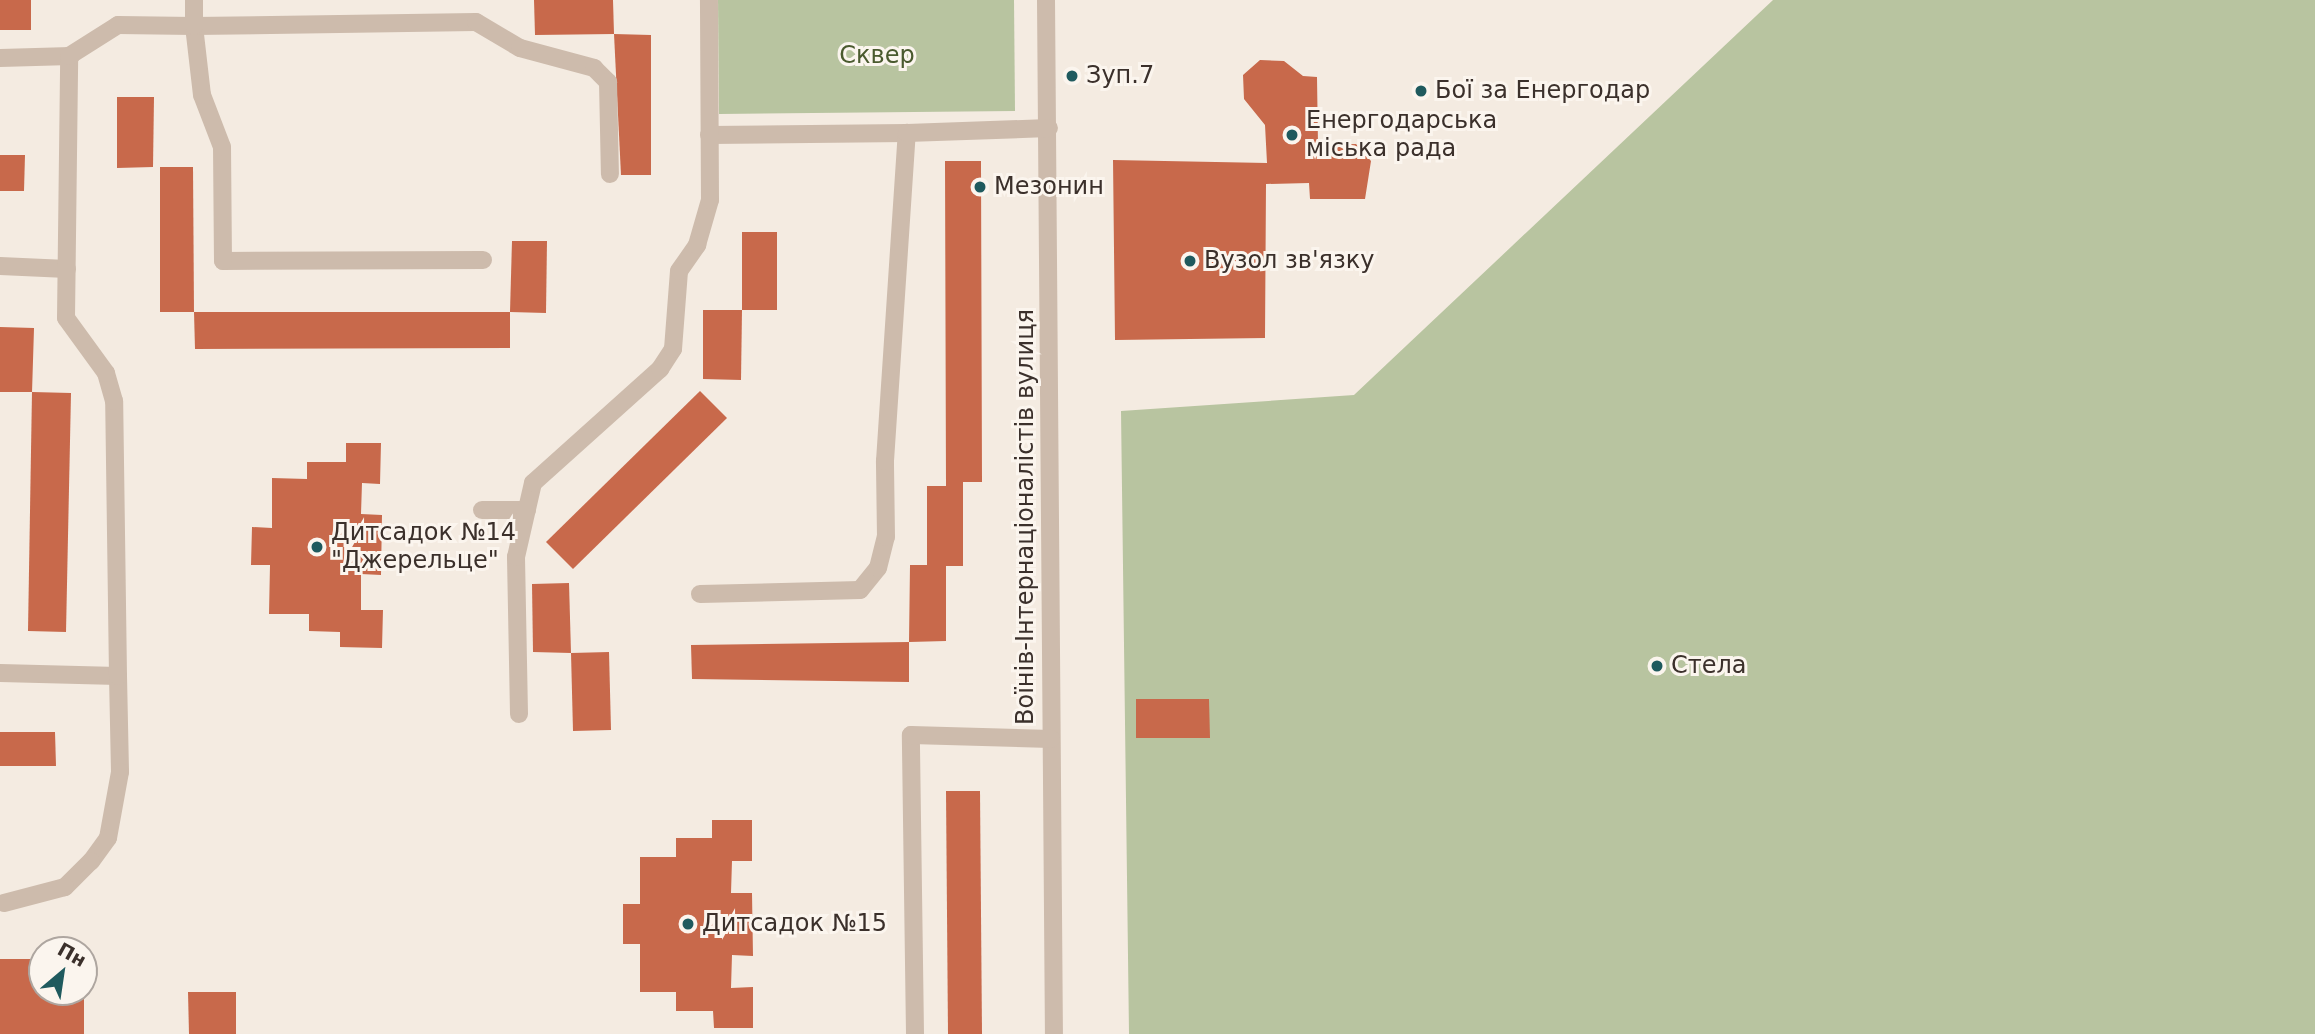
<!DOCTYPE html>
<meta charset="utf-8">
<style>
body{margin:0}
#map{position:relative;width:2315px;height:1034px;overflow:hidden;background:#f4ebe1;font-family:"DejaVu Sans",sans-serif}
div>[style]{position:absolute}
.green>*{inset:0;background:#b8c4a0}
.building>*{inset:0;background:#c8694b}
.minor>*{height:18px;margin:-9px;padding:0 9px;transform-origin:9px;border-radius:9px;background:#cdbbac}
.dots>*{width:19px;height:19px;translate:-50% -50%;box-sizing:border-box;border:4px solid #fbf5ee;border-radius:50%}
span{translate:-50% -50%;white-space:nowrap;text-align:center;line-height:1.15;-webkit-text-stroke:6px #fbf5ee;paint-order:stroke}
.park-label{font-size:24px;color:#4a5a2e}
.poi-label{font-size:24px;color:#3b302b}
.left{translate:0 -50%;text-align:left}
.street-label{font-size:24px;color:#3b302b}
.north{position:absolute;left:28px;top:936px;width:70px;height:70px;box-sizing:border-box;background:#fbf5ee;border:2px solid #aea6a0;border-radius:50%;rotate:29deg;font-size:19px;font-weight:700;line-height:28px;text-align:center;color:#3b302b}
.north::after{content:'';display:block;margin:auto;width:24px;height:32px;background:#1f5a5e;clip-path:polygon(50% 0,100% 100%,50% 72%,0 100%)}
</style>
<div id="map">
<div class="green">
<i style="clip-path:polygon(718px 0,1014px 0,1015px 111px,719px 114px)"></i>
<i style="clip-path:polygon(1773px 0,2315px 0,2315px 1034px,1129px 1034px,1121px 411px,1354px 395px)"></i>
</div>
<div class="building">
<i style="clip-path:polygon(0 0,31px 0,31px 30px,0 30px)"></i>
<i style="clip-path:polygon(534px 0,613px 0,614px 34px,535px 35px)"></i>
<i style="clip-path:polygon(614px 34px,651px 35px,651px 175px,621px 175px)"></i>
<i style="clip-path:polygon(1260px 60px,1284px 61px,1303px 76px,1317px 77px,1318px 145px,1356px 144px,1371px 161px,1365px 199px,1310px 199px,1309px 183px,1266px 184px,1265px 338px,1115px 340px,1113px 160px,1267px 163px,1265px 125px,1244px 99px,1243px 75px)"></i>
<i style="clip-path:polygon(117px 97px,154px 97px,153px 167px,117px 168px)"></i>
<i style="clip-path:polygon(0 155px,25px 155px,24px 191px,0 191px)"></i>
<i style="clip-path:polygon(945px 161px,981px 161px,982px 482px,963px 482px,963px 566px,946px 566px,946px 641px,909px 642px,910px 565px,927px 565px,927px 486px,946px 486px)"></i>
<i style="clip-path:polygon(160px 167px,193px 167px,194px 312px,160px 312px)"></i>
<i style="clip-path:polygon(742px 232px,777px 232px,777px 310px,742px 310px)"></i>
<i style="clip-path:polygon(512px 241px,547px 241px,546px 313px,510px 312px)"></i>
<i style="clip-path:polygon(703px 310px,742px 310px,741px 380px,703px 379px)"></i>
<i style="clip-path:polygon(194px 312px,510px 312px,510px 348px,195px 349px)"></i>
<i style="clip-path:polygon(0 327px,34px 328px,32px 392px,0 392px)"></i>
<i style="clip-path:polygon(700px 391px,727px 418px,573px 569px,546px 542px)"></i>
<i style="clip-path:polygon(32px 392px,71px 393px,66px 632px,28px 631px)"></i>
<i style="clip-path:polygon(346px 443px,381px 443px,380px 484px,362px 483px,361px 514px,382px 515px,381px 575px,361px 574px,361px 610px,383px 610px,382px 648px,340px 647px,340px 632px,309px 631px,309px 614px,269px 614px,270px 565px,251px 565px,252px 527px,272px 528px,272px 478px,307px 479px,307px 462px,346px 462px)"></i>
<i style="clip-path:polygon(569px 583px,571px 653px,533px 652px,532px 584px)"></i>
<i style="clip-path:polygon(909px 642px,909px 682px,692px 679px,691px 645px)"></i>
<i style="clip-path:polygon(609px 652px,611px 730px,573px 731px,571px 653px)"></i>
<i style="clip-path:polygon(1136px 699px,1209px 699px,1210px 738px,1136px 738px)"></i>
<i style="clip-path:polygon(0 732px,55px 732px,56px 766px,0 766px)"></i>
<i style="clip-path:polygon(946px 791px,980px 791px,982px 1034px,948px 1034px)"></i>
<i style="clip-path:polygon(712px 820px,752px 820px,752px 861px,732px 861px,731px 893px,752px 893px,753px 956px,732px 955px,731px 988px,753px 987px,753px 1028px,714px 1028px,713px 1011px,676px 1011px,676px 992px,640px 992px,640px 944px,623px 944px,623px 904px,640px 904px,640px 857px,676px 857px,676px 838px,712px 838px)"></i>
<i style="clip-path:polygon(0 959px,42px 959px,42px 992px,84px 992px,84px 1034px,0 1034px)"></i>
<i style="clip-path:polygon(188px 992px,236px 992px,236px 1034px,189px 1034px)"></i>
</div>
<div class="minor">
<i style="left:1046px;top:0;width:1034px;rotate:89.56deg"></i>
<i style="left:0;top:58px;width:71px;rotate:-1.6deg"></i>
<i style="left:709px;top:135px;width:198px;rotate:-0.6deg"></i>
<i style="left:483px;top:260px;width:260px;rotate:179.8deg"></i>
<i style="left:223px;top:261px;width:114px;rotate:-90.5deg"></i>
<i style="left:222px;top:147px;width:56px;rotate:-111deg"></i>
<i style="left:202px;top:95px;width:69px;rotate:-96.6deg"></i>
<i style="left:194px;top:26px;width:282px;rotate:-0.8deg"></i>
<i style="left:476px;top:22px;width:51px;rotate:30.6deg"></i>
<i style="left:520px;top:48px;width:77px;rotate:15.1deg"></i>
<i style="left:594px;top:68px;width:20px;rotate:45deg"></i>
<i style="left:608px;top:82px;width:92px;rotate:88.8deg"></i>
<i style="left:0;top:266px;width:67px;rotate:2.6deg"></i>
<i style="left:482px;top:510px;width:45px"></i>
<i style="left:700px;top:594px;width:160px;rotate:-1.4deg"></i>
<i style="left:860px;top:590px;width:28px;rotate:-51deg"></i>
<i style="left:878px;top:568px;width:32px;rotate:-76deg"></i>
<i style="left:886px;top:537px;width:76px;rotate:-90.8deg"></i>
<i style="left:885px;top:461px;width:329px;rotate:-86.2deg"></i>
<i style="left:907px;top:133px;width:142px;rotate:-2deg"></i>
<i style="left:0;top:673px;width:118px;rotate:1.5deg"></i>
<i style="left:118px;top:676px;width:96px;rotate:88.8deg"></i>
<i style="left:120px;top:772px;width:67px;rotate:100.3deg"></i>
<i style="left:108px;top:838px;width:29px;rotate:126deg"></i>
<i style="left:91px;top:861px;width:37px;rotate:135deg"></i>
<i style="left:65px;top:887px;width:63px;rotate:165.3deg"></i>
<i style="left:118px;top:676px;width:275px;rotate:-90.8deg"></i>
<i style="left:114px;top:401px;width:29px;rotate:-106deg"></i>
<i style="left:106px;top:373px;width:68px;rotate:-126deg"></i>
<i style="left:66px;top:318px;width:262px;rotate:-89.3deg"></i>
<i style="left:69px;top:56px;width:58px;rotate:-32.3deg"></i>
<i style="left:118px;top:25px;width:76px;rotate:0.8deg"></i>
<i style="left:194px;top:26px;width:26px;rotate:-90deg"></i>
<i style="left:519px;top:714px;width:157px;rotate:-91.1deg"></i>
<i style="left:516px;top:557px;width:76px;rotate:-77.1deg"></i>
<i style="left:533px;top:483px;width:171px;rotate:-41.9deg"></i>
<i style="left:660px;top:369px;width:24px;rotate:-57deg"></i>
<i style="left:673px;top:349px;width:78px;rotate:-85.6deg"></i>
<i style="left:679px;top:271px;width:32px;rotate:-55deg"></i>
<i style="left:697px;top:245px;width:47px;rotate:-73.9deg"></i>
<i style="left:710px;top:200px;width:200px;rotate:-90.3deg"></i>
<i style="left:915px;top:1034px;width:299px;rotate:-90.8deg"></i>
<i style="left:911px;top:735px;width:140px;rotate:1.6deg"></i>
</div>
<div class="dots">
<i style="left:1072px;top:76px;background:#1f5a5e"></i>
<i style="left:1421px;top:91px;background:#1f5a5e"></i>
<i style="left:1292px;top:135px;background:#1f5a5e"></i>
<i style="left:980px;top:187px;background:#1f5a5e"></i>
<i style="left:1190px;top:261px;background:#1f5a5e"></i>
<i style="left:317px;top:547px;background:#1f5a5e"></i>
<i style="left:1657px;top:666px;background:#1f5a5e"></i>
<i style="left:688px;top:924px;background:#1f5a5e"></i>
</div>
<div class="park-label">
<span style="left:877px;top:56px">Сквер</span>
</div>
<div class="poi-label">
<span class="left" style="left:1086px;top:76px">Зуп.7</span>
<span class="left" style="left:1435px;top:91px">Бої за Енергодар</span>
<span class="left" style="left:1306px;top:135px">Енергодарська<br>міська рада</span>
<span class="left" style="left:994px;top:187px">Мезонин</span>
<span class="left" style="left:1204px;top:261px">Вузол зв'язку</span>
<span class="left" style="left:331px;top:547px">Дитсадок №14<br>"Джерельце"</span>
<span class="left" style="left:1671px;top:666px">Стела</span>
<span class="left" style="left:702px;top:924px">Дитсадок №15</span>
</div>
<div class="street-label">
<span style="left:1026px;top:517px;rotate:-90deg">Воїнів-Інтернаціоналістів вулиця</span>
</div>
<div class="north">Пн</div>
</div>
